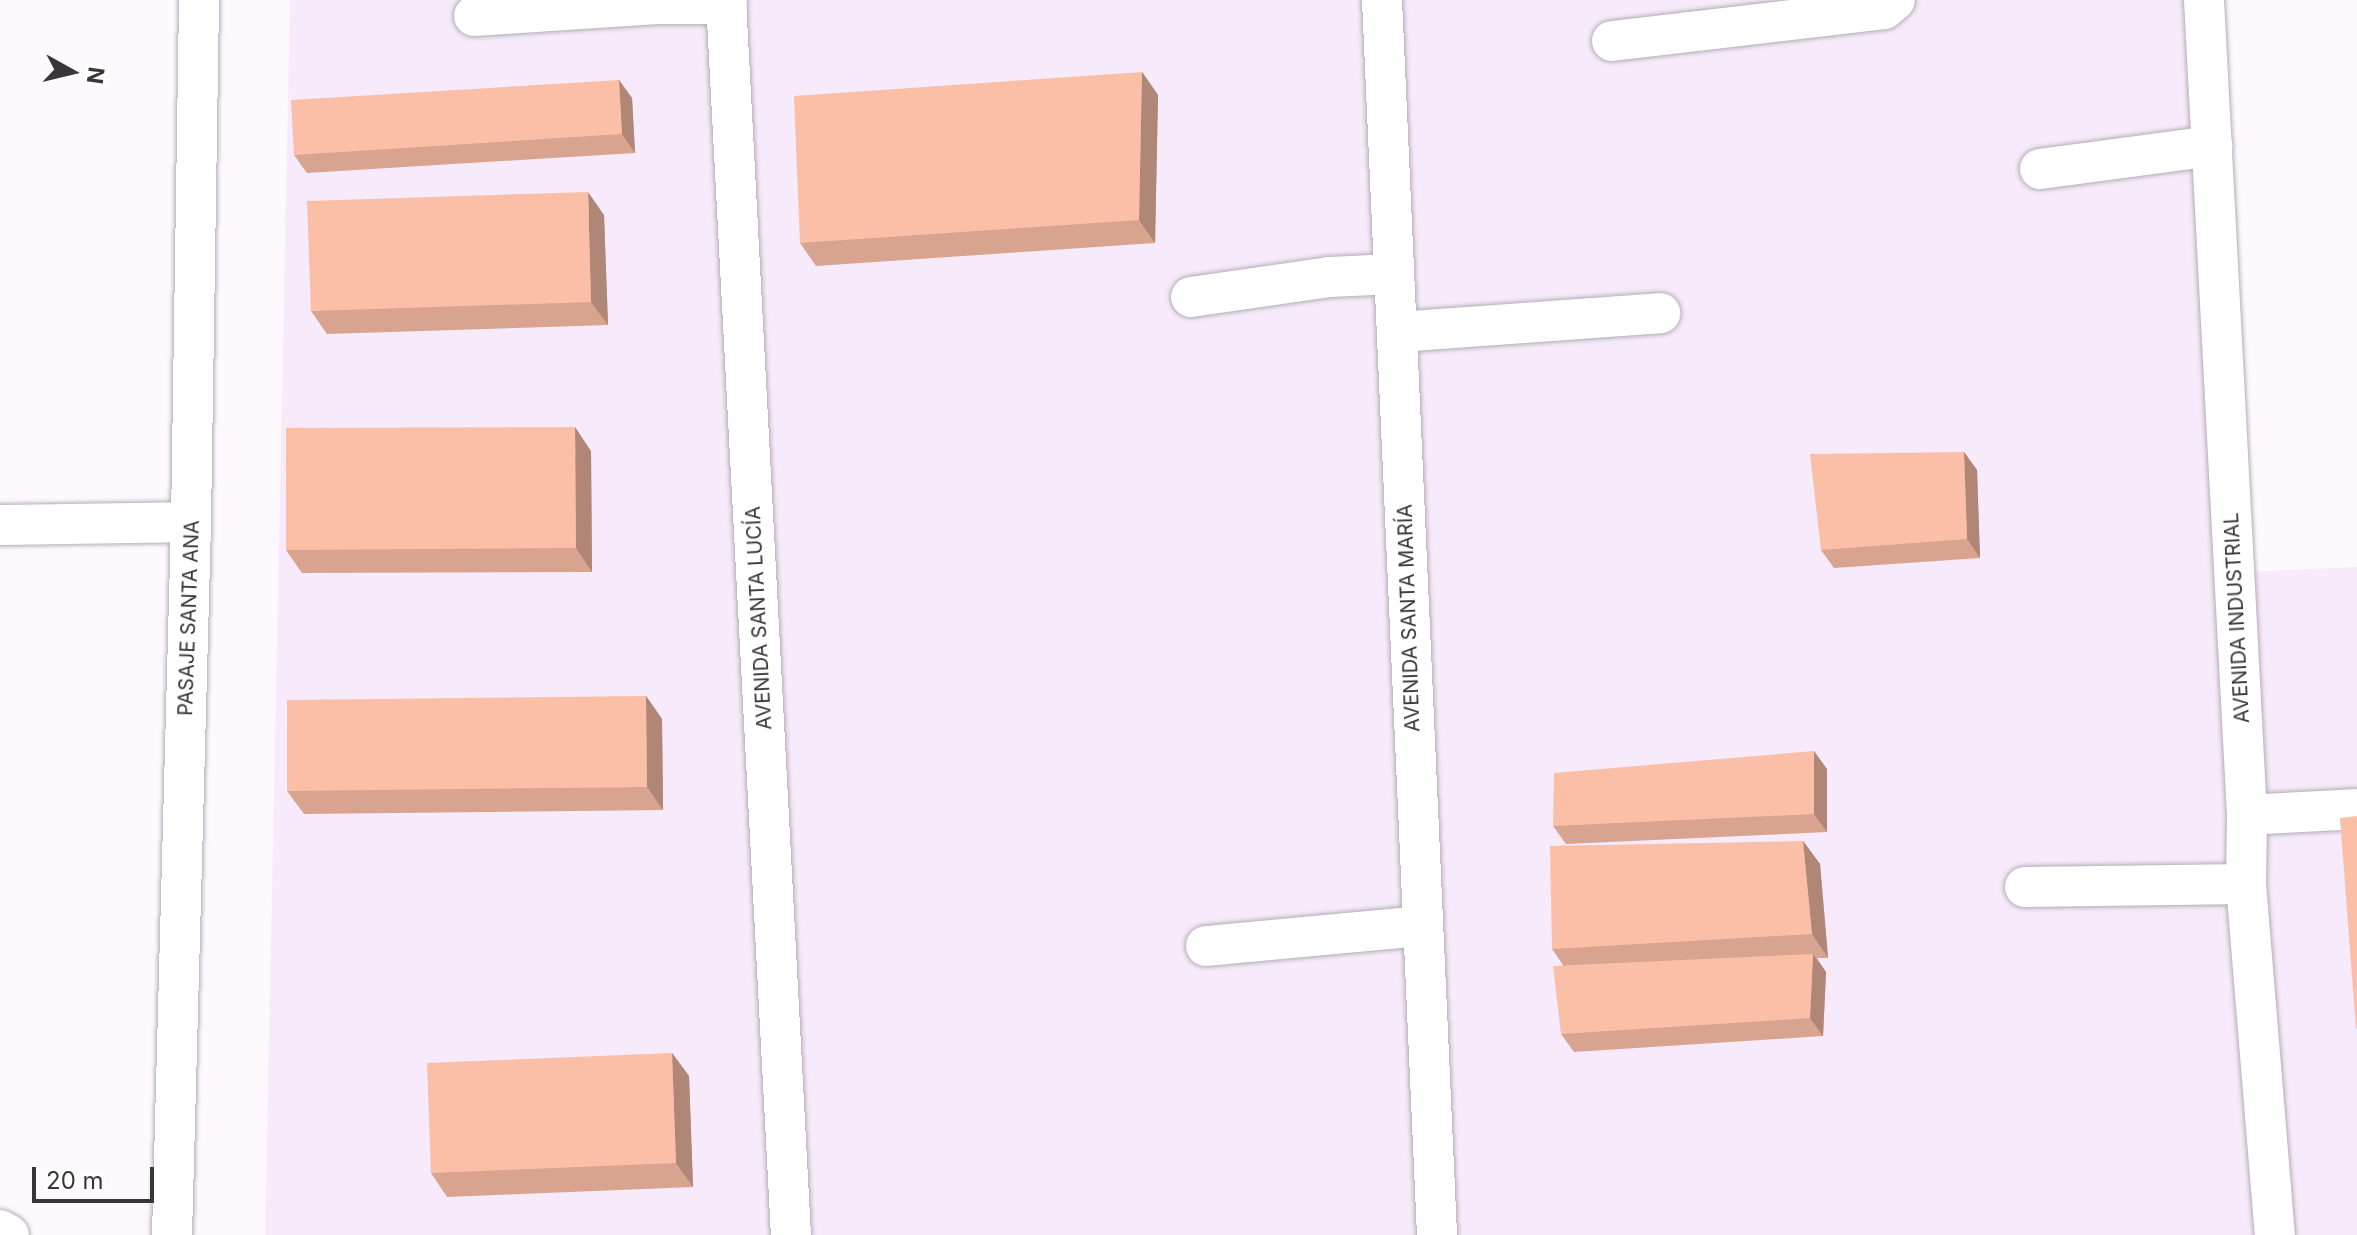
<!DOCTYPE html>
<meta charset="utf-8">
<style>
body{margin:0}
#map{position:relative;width:2357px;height:1235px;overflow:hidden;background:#fef9ff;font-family:Inter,sans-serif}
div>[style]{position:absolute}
.built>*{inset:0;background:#f7eafa}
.roads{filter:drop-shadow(0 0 2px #b4acb6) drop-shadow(0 0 2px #b4acb6)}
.minor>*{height:40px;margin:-20px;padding:0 20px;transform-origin:20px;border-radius:20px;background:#fff}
.wall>*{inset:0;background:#d8a490}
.shaded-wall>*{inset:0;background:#b08676}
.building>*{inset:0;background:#fbbfa8}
span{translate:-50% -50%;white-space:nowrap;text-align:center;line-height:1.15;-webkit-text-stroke:6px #fff;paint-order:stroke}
.street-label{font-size:20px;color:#39363a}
.north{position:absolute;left:32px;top:32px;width:80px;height:80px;-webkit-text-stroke:6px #fff;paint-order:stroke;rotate:98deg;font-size:22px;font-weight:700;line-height:32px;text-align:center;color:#39363a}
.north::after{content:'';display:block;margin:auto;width:28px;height:36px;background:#39363a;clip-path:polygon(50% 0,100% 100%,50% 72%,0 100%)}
.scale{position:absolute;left:32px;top:1167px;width:122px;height:36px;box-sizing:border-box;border:4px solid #39363a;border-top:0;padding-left:10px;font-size:24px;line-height:28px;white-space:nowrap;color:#39363a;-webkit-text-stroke:6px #fff;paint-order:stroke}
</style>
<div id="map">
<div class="built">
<i style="clip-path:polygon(290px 0,2185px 0,2219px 573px,2357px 567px,2357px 1235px,265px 1235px)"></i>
</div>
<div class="roads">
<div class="minor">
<i style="left:726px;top:0;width:1237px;rotate:86.99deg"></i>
<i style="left:1382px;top:0;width:1236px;rotate:87.45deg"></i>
<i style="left:2204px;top:0;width:816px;rotate:86.98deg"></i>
<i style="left:2247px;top:815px;width:69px;rotate:90.8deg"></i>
<i style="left:2246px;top:884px;width:352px;rotate:85.3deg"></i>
<i style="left:474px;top:16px;width:184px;rotate:-3.7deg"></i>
<i style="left:658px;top:4px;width:69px"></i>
<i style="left:1612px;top:41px;width:274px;rotate:-6.7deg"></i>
<i style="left:1884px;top:9px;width:14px;rotate:-39deg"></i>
<i style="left:2040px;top:169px;width:174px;rotate:-7.6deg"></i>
<i style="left:1191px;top:297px;width:140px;rotate:-8.2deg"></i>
<i style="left:1330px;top:277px;width:64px;rotate:-2.7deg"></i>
<i style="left:1397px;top:332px;width:264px;rotate:-4.1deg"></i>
<i style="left:0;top:525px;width:191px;rotate:-0.9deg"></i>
<i style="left:2247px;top:815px;width:110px;rotate:-3.1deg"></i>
<i style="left:2025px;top:887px;width:221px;rotate:-0.8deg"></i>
<i style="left:1206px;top:946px;width:217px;rotate:-5.3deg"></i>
<i style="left:0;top:1230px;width:10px;rotate:29deg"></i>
<i style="left:172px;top:1235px;width:713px;rotate:-88.47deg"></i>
<i style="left:191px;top:522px;width:522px;rotate:-89.12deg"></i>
</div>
</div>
<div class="wall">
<i style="clip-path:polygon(1142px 72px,1158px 95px,1155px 243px,816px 266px,800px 243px)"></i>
<i style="clip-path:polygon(619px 80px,632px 98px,635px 153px,307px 173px,294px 155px)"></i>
<i style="clip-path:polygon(604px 215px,608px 325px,327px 334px,311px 311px)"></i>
<i style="clip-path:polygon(591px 451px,592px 572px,302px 573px,286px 550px)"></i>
<i style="clip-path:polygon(1964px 452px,1977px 470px,1980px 558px,1834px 568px,1821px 550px)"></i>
<i style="clip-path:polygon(646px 696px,662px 719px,663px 810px,304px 814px,287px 791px)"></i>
<i style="clip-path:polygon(1827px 769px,1827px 832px,1566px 844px,1553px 826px)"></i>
<i style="clip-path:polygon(1803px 841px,1820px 864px,1828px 958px,1817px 958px,1826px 972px,1823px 1036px,1574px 1052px,1561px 1034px,1563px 965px,1552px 949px)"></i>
<i style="clip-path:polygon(672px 1053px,689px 1076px,693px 1187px,447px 1197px,431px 1173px)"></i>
</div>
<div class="shaded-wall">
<i style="clip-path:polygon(1142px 72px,1158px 95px,1155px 243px,1139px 220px)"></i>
<i style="clip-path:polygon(619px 80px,632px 98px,635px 153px,622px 134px)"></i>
<i style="clip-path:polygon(588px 192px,604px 215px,608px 325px,591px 302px)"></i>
<i style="clip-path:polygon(575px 427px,591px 451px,592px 572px,576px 548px)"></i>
<i style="clip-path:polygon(1964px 452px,1977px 470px,1980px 558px,1967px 539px)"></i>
<i style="clip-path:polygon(646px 696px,662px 719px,663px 810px,647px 787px)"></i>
<i style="clip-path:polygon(1814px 751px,1827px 769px,1827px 832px,1814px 814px)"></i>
<i style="clip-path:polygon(1803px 841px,1820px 864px,1828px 958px,1812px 934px)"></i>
<i style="clip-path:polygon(1813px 954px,1826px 972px,1823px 1036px,1810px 1018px)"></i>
<i style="clip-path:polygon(672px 1053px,689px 1076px,693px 1187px,676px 1163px)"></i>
</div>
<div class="building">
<i style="clip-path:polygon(1142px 72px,1139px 220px,800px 243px,794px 96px)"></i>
<i style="clip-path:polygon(619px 80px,622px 134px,294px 155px,291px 100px)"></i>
<i style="clip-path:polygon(588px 192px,591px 302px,311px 311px,307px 201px)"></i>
<i style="clip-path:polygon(575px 427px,576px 548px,286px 550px,286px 428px)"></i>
<i style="clip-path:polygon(1964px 452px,1967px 539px,1821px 550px,1810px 454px)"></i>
<i style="clip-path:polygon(646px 696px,647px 787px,287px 791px,287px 700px)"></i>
<i style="clip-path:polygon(1814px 751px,1814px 814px,1553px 826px,1554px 773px)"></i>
<i style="clip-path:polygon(2357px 816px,2357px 1029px,2356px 1029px,2340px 818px)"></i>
<i style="clip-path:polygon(1803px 841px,1812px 934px,1552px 949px,1550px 846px)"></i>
<i style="clip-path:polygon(1813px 954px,1810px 1018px,1561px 1034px,1553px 966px)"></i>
<i style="clip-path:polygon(672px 1053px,676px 1163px,431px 1173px,427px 1063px)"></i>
</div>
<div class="street-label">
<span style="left:189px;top:618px;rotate:-88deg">PASAJE SANTA ANA</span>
<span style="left:759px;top:618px;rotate:-93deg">AVENIDA SANTA LUCÍA</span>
<span style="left:1409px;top:618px;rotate:-92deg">AVENIDA SANTA MARÍA</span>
<span style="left:2237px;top:618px;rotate:-93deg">AVENIDA INDUSTRIAL</span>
</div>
<div class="north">N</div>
<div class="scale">20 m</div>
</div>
